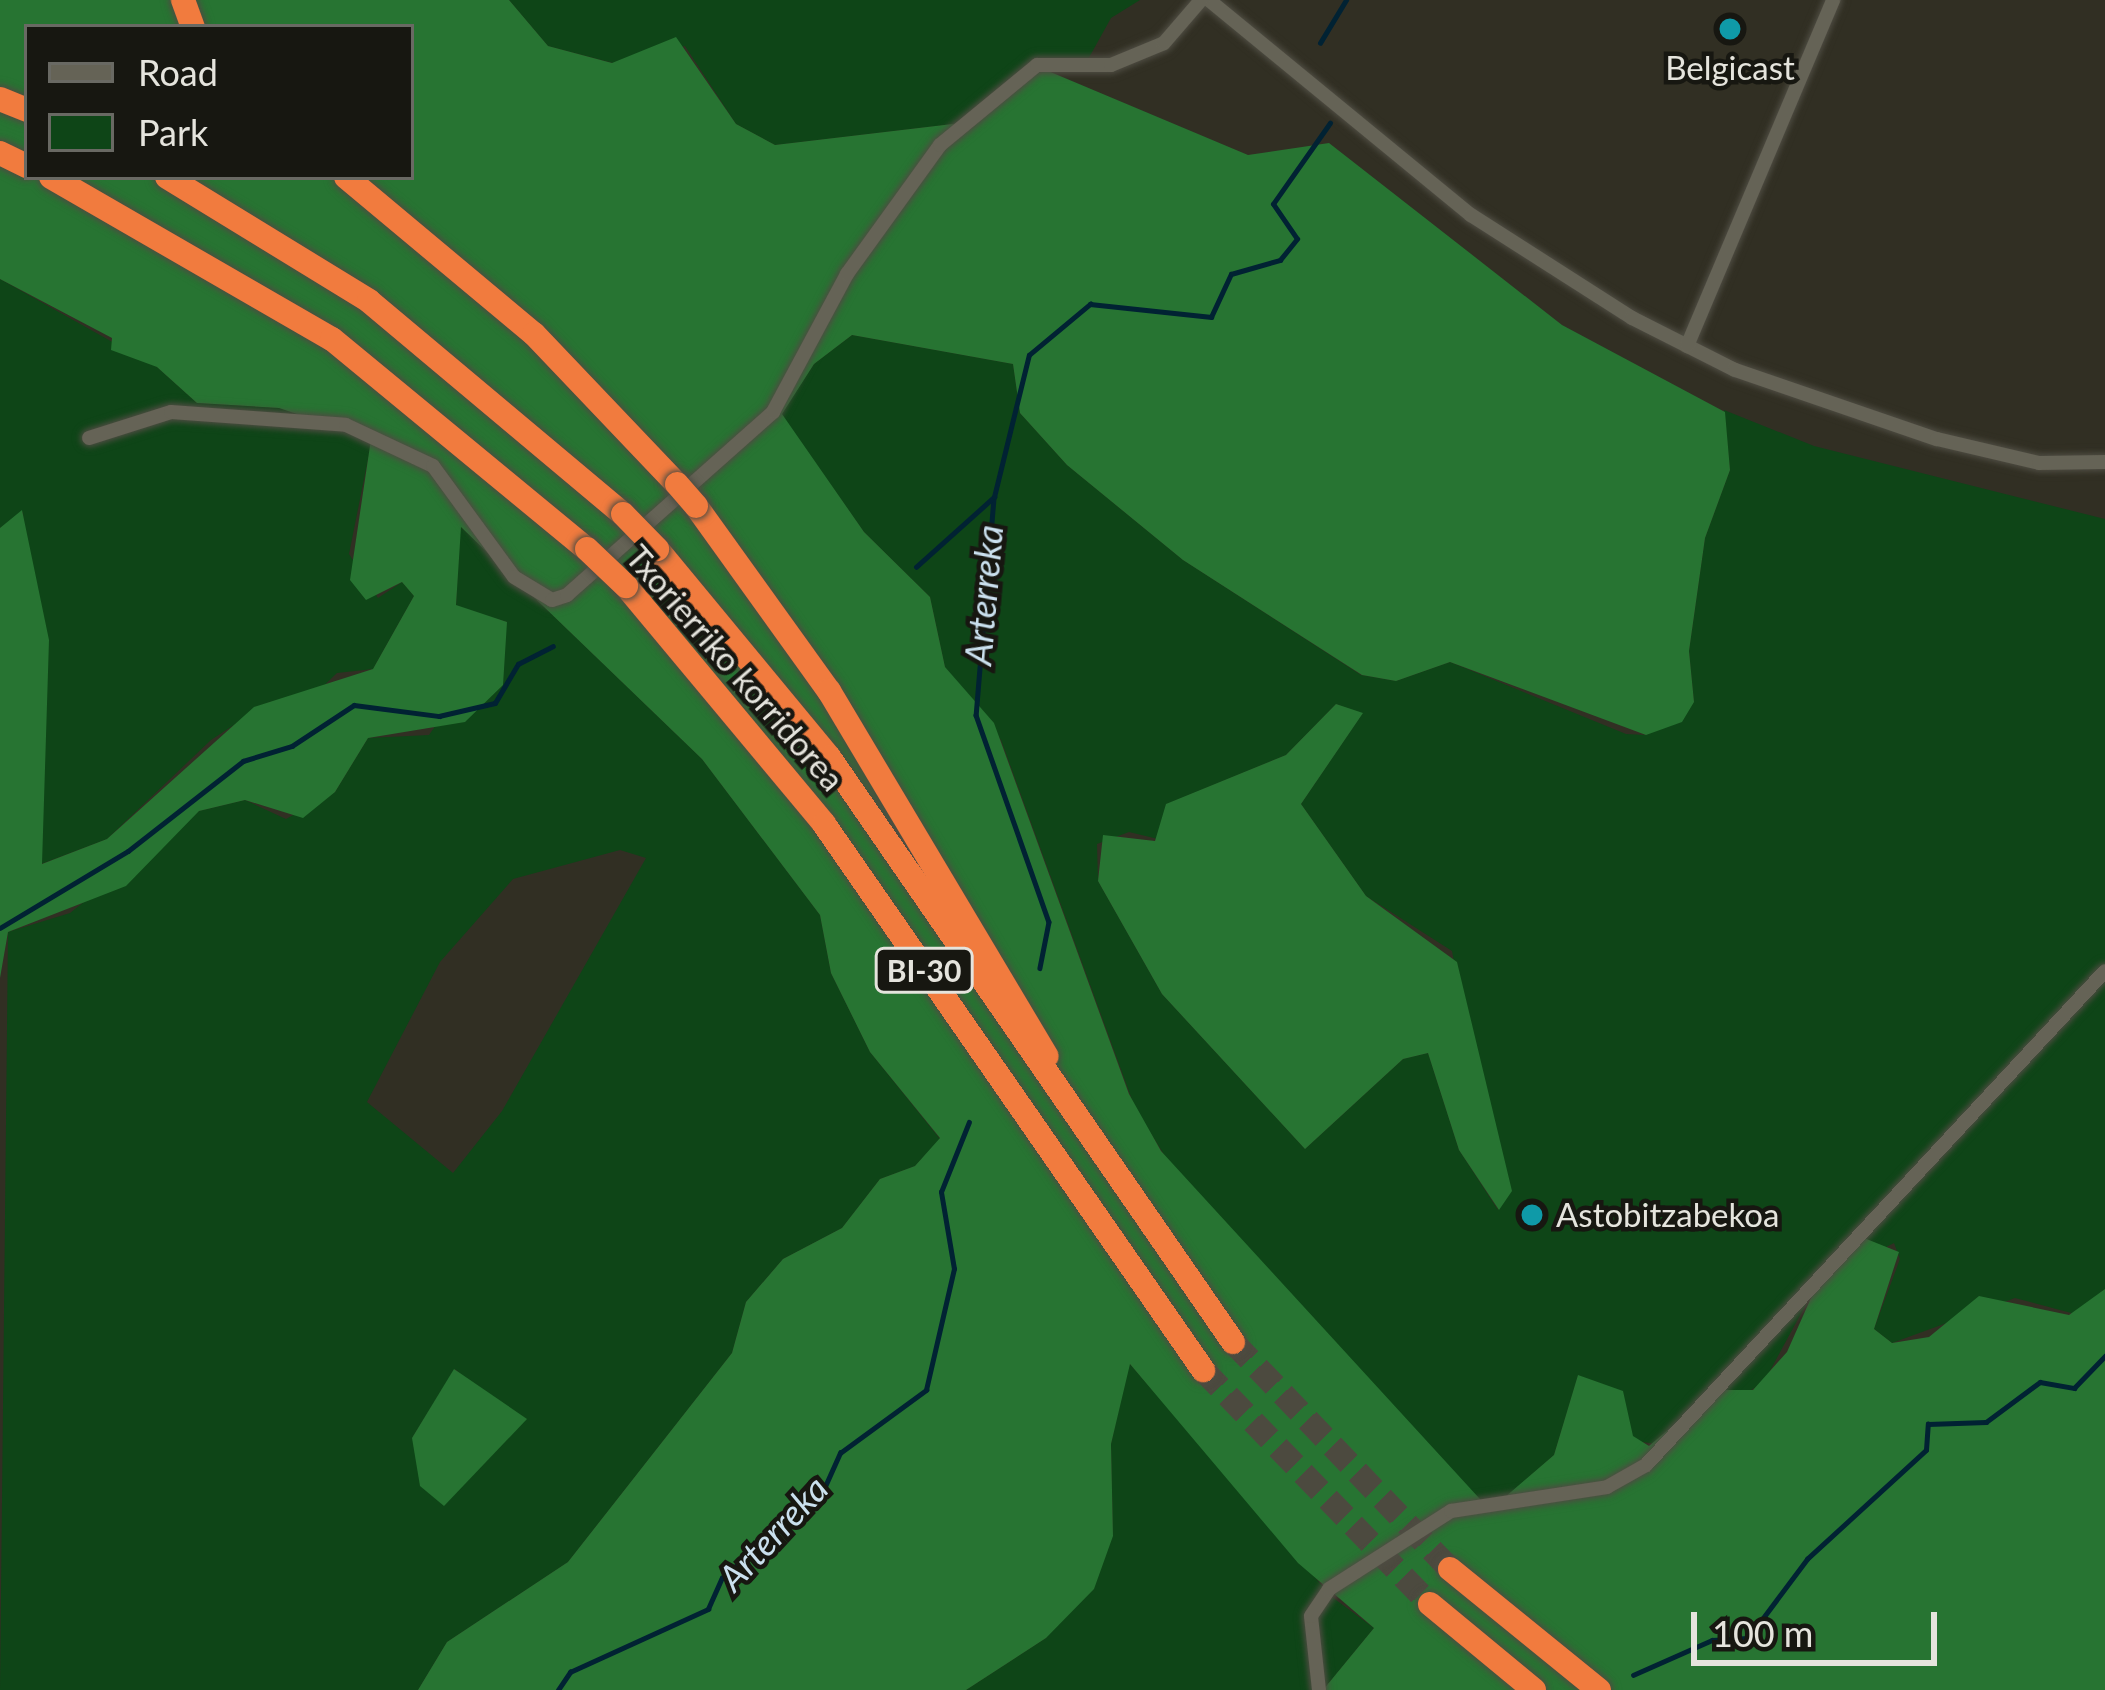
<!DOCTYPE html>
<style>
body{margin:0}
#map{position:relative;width:2105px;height:1690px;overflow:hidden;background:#312f23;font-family:Lato,sans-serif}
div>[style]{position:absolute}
.green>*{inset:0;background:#0e4517}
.forest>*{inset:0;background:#277432}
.stream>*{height:4.5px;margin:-2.25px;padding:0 2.25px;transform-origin:2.25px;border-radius:2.25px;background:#012233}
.highway-tunnel>*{height:24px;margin-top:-12px;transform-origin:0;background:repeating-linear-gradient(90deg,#4c4a3f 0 24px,transparent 0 36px)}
.roads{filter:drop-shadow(0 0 3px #4e4c42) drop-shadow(0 0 3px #4e4c42)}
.street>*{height:14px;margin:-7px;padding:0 7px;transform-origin:7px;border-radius:7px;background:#656356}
.highway>*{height:24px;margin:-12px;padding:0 12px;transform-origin:12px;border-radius:12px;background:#f17b3e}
.bridges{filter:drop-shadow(0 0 3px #4e4c42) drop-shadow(0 0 3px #4e4c42)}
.highway-bridge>*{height:24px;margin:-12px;padding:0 12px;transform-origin:12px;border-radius:12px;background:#f17b3e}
.dots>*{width:33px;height:33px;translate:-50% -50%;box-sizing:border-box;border:6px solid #171711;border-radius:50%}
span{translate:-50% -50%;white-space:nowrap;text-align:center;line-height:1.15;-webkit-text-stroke:9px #171711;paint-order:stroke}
.shield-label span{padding:3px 9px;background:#171711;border:3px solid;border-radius:9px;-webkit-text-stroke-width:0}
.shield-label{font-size:30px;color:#e5e4dd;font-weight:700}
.poi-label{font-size:33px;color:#e5e4dd}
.left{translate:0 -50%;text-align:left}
.street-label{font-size:33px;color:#e5e4dd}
.water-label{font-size:36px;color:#cae0ee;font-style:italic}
.legend{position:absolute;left:24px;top:24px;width:390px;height:156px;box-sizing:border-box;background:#171711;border:3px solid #696963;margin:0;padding:15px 21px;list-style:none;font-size:36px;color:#e5e4dd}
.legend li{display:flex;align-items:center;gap:24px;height:60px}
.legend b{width:60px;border:3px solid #696963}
.scale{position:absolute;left:1691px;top:1612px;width:246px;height:54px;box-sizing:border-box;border:6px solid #e5e4dd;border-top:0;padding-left:15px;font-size:36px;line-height:42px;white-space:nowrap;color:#e5e4dd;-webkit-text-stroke:9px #171711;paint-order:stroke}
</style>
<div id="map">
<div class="green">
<i style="clip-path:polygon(509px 0,1140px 0,1111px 18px,1086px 63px,1037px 58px,1004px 102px,961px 123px,775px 145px,736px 124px,685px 46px,613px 63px,548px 46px)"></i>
<i style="clip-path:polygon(0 279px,157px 367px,197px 403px,279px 408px,372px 439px,349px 554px,378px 598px,402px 582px,414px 596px,373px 669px,337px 673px,311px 698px,269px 702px,211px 740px,107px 839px,41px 864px,23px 512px,0 528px)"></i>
<i style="clip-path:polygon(evenodd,852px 335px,1013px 364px,1020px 413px,1067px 465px,1183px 560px,1361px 675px,1396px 681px,1450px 662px,1626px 734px,1646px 735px,1694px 702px,1689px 651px,1705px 538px,1730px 470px,1724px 410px,1814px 446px,2105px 519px,2105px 1289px,2075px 1314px,2015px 1298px,1892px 1343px,1874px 1329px,1900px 1259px,1894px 1243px,1818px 1282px,1764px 1382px,1663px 1445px,1636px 1441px,1578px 1376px,1554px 1455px,1490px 1511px,1170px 1164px,1135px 1108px,1001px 740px,945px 667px,930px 597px,864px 532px,781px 414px,814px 364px,852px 335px,1336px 704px,1362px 714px,1301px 804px,1366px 896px,1452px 951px,1498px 1210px,1459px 1150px,1428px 1053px,1403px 1059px,1305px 1149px,1162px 994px,1098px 881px,1097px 844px,1129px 832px,1158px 839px,1167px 804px,1286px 755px,1336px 704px)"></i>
<i style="clip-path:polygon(evenodd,460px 526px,702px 759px,820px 915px,831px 973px,870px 1052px,940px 1139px,915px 1166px,880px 1179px,842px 1228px,783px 1259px,746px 1302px,732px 1353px,568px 1562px,447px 1642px,418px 1690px,0 1690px,8px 932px,70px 913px,199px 811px,245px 800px,286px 819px,335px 792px,368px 738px,429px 735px,507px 622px,456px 606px,460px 526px,620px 850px,646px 858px,502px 1111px,453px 1173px,367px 1102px,440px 962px,513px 879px,620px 850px,460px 526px,455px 1369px,495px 1404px,412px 1438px,455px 1369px)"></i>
<i style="clip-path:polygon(1129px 1363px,1332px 1597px,1374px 1628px,1323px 1690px,966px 1690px,1046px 1638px,1113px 1535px,1111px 1444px)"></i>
</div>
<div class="forest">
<i style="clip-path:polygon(evenodd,0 0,509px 0,548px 46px,612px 63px,676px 37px,736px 124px,775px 145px,961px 123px,1041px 68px,1248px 155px,1329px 143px,1562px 325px,1725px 412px,1730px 470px,1705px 538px,1689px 651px,1694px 702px,1682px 722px,1646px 735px,1450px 662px,1396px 681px,1362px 675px,1183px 560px,1067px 465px,1020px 413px,1013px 364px,852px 335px,814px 364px,782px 414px,864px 532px,930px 597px,945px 667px,994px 723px,1129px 1094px,1161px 1151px,1490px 1510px,1554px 1455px,1578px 1375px,1623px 1391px,1633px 1436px,1649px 1446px,1715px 1390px,1753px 1390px,1787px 1352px,1818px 1282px,1864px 1238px,1899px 1252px,1874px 1329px,1892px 1343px,1929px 1337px,1979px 1296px,2069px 1315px,2105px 1289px,2105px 1690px,1323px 1690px,1374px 1628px,1298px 1563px,1130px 1364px,1111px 1444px,1113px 1536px,1094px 1589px,1046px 1638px,966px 1690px,418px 1690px,447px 1642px,568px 1562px,732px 1353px,746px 1302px,783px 1259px,842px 1228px,880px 1179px,915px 1166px,940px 1138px,870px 1052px,831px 973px,820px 915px,702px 759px,461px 527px,456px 605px,507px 622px,503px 685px,465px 722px,368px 738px,335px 792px,303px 818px,245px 800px,199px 811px,126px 886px,8px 932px,0 978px,0 528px,22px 510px,49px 640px,42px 864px,107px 839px,254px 707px,373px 669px,414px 596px,402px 582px,366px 600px,350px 580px,371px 439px,279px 408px,197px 403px,157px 367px,111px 350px,112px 338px,0 279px,0 0,27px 27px,411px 27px,411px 177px,27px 177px,27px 27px)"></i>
<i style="clip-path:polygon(1336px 704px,1363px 713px,1301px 804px,1366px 896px,1457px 962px,1512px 1191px,1499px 1210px,1459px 1150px,1428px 1053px,1403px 1059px,1305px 1149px,1162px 994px,1098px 881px,1103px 835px,1155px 841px,1166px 804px,1286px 755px)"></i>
<i style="clip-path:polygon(454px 1369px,527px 1419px,444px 1506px,420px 1486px,412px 1438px)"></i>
</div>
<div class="stream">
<i style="left:1320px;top:43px;width:50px;rotate:-58.8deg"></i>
<i style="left:994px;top:498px;width:218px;rotate:94.7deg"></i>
<i style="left:976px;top:715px;width:219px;rotate:70.6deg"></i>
<i style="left:1049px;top:922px;width:47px;rotate:101.1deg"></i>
<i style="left:916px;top:567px;width:105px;rotate:-41.9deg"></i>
<i style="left:994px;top:497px;width:146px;rotate:-76.2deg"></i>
<i style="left:1029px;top:355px;width:80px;rotate:-39.9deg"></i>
<i style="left:1090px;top:304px;width:122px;rotate:6.1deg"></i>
<i style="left:1211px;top:317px;width:47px;rotate:-65.1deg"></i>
<i style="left:1231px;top:274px;width:51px;rotate:-15.9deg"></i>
<i style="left:1280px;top:260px;width:27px;rotate:-51deg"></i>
<i style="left:1297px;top:239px;width:42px;rotate:-124.4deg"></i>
<i style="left:1273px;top:204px;width:99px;rotate:-54.9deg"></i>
<i style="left:0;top:928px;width:149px;rotate:-31deg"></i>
<i style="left:128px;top:851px;width:146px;rotate:-38deg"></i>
<i style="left:243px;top:761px;width:51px;rotate:-17deg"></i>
<i style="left:292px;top:746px;width:74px;rotate:-33.5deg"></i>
<i style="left:354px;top:705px;width:86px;rotate:7.4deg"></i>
<i style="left:439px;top:716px;width:57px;rotate:-13.1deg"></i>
<i style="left:495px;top:703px;width:45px;rotate:-59.5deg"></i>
<i style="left:518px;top:664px;width:39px;rotate:-27deg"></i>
<i style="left:1633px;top:1675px;width:86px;rotate:-23.9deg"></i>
<i style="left:1712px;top:1640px;width:36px;rotate:-3deg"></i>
<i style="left:1748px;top:1638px;width:99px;rotate:-53.2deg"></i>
<i style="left:1807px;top:1559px;width:161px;rotate:-42.5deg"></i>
<i style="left:1926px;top:1450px;width:26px;rotate:-86deg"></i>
<i style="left:1928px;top:1424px;width:58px;rotate:-2deg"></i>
<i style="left:1986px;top:1422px;width:67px;rotate:-36.5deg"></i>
<i style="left:2040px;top:1382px;width:35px;rotate:10deg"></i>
<i style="left:2074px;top:1388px;width:45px;rotate:-45.9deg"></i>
<i style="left:558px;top:1690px;width:22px;rotate:-56deg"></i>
<i style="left:570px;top:1672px;width:152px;rotate:-24.5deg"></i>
<i style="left:708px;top:1609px;width:34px;rotate:-66deg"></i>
<i style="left:722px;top:1578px;width:133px;rotate:-40.7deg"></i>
<i style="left:823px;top:1491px;width:42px;rotate:-65.9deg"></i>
<i style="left:840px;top:1453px;width:107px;rotate:-36.2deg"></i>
<i style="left:926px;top:1390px;width:124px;rotate:-77deg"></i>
<i style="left:954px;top:1269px;width:78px;rotate:-99.6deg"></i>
<i style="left:941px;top:1192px;width:75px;rotate:-68.2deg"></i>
</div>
<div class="highway-tunnel">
<i style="left:1233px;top:1342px;width:314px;rotate:46.3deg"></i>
<i style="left:1203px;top:1370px;width:326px;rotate:45.9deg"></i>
</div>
<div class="roads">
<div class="street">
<i style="left:1209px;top:0;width:339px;rotate:39.4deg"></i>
<i style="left:1471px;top:215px;width:191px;rotate:32.6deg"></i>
<i style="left:1632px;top:318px;width:115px;rotate:26.8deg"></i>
<i style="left:1735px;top:370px;width:213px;rotate:18.9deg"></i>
<i style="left:1937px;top:439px;width:105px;rotate:13.2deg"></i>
<i style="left:2039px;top:463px;width:66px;rotate:-0.9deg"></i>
<i style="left:1687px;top:346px;width:376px;rotate:-67.1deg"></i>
<i style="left:89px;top:438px;width:86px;rotate:-17.6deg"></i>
<i style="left:171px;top:412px;width:175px;rotate:4.2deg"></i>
<i style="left:346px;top:425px;width:96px;rotate:25.2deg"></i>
<i style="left:433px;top:466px;width:137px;rotate:53.9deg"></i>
<i style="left:514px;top:577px;width:44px;rotate:31.2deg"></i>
<i style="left:552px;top:600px;width:16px;rotate:-18deg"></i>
<i style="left:567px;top:595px;width:276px;rotate:-41.6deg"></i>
<i style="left:773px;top:412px;width:157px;rotate:-61.8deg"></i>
<i style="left:847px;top:274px;width:159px;rotate:-54.2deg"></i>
<i style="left:940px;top:145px;width:126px;rotate:-39.5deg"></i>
<i style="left:1037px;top:65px;width:74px"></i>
<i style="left:1111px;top:65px;width:57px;rotate:-22.5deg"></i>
<i style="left:1164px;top:43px;width:57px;rotate:-49.3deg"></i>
<i style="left:1319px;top:1690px;width:74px;rotate:-96.2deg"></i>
<i style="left:1311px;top:1616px;width:32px;rotate:-56deg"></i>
<i style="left:1329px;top:1589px;width:145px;rotate:-32.6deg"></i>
<i style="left:1451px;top:1511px;width:158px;rotate:-8.7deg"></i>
<i style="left:1607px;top:1487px;width:45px;rotate:-29.4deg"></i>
<i style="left:1646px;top:1465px;width:674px;rotate:-47.1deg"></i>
</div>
<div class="highway">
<i style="left:183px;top:0;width:29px;rotate:70deg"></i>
<i style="left:0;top:99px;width:29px;rotate:22deg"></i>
<i style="left:0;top:153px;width:30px;rotate:26deg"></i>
<i style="left:51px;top:177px;width:324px;rotate:30deg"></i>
<i style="left:332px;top:339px;width:330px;rotate:39.5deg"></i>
<i style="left:167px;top:177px;width:237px;rotate:31.5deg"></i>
<i style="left:369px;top:301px;width:331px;rotate:40deg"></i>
<i style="left:346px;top:177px;width:245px;rotate:39.9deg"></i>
<i style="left:534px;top:334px;width:207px;rotate:46.4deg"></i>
<i style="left:696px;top:506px;width:228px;rotate:54.3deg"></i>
<i style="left:829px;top:691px;width:425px;rotate:59.2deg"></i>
<i style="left:657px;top:549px;width:270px;rotate:50.4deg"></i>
<i style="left:829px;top:757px;width:711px;rotate:55.37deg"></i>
<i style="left:626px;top:586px;width:310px;rotate:50.2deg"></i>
<i style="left:824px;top:824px;width:665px;rotate:55.23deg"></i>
<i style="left:1450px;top:1569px;width:192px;rotate:39.1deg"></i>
<i style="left:1430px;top:1604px;width:135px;rotate:39.6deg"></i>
</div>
</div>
<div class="bridges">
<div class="highway-bridge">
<i style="left:677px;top:484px;width:29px;rotate:49deg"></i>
<i style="left:623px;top:514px;width:49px;rotate:45.8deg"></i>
<i style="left:587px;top:549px;width:54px;rotate:43.5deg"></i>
</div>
</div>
<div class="dots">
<i style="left:1730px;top:29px;background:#0f9aa8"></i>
<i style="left:1532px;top:1215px;background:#0f9aa8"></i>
</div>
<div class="shield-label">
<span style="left:924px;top:970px">BI-30</span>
</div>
<div class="poi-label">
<span style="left:1730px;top:68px">Belgicast</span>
<span class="left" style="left:1556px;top:1215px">Astobitzabekoa</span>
</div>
<div class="street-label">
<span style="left:735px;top:668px;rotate:49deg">Txorierriko korridorea</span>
</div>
<div class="water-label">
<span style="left:984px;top:595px;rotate:-85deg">Arterreka</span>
<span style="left:773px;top:1533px;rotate:-47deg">Arterreka</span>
</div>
<ul class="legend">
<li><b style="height:15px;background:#656356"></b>Road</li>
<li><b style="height:33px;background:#0e4517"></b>Park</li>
</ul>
<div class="scale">100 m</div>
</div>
